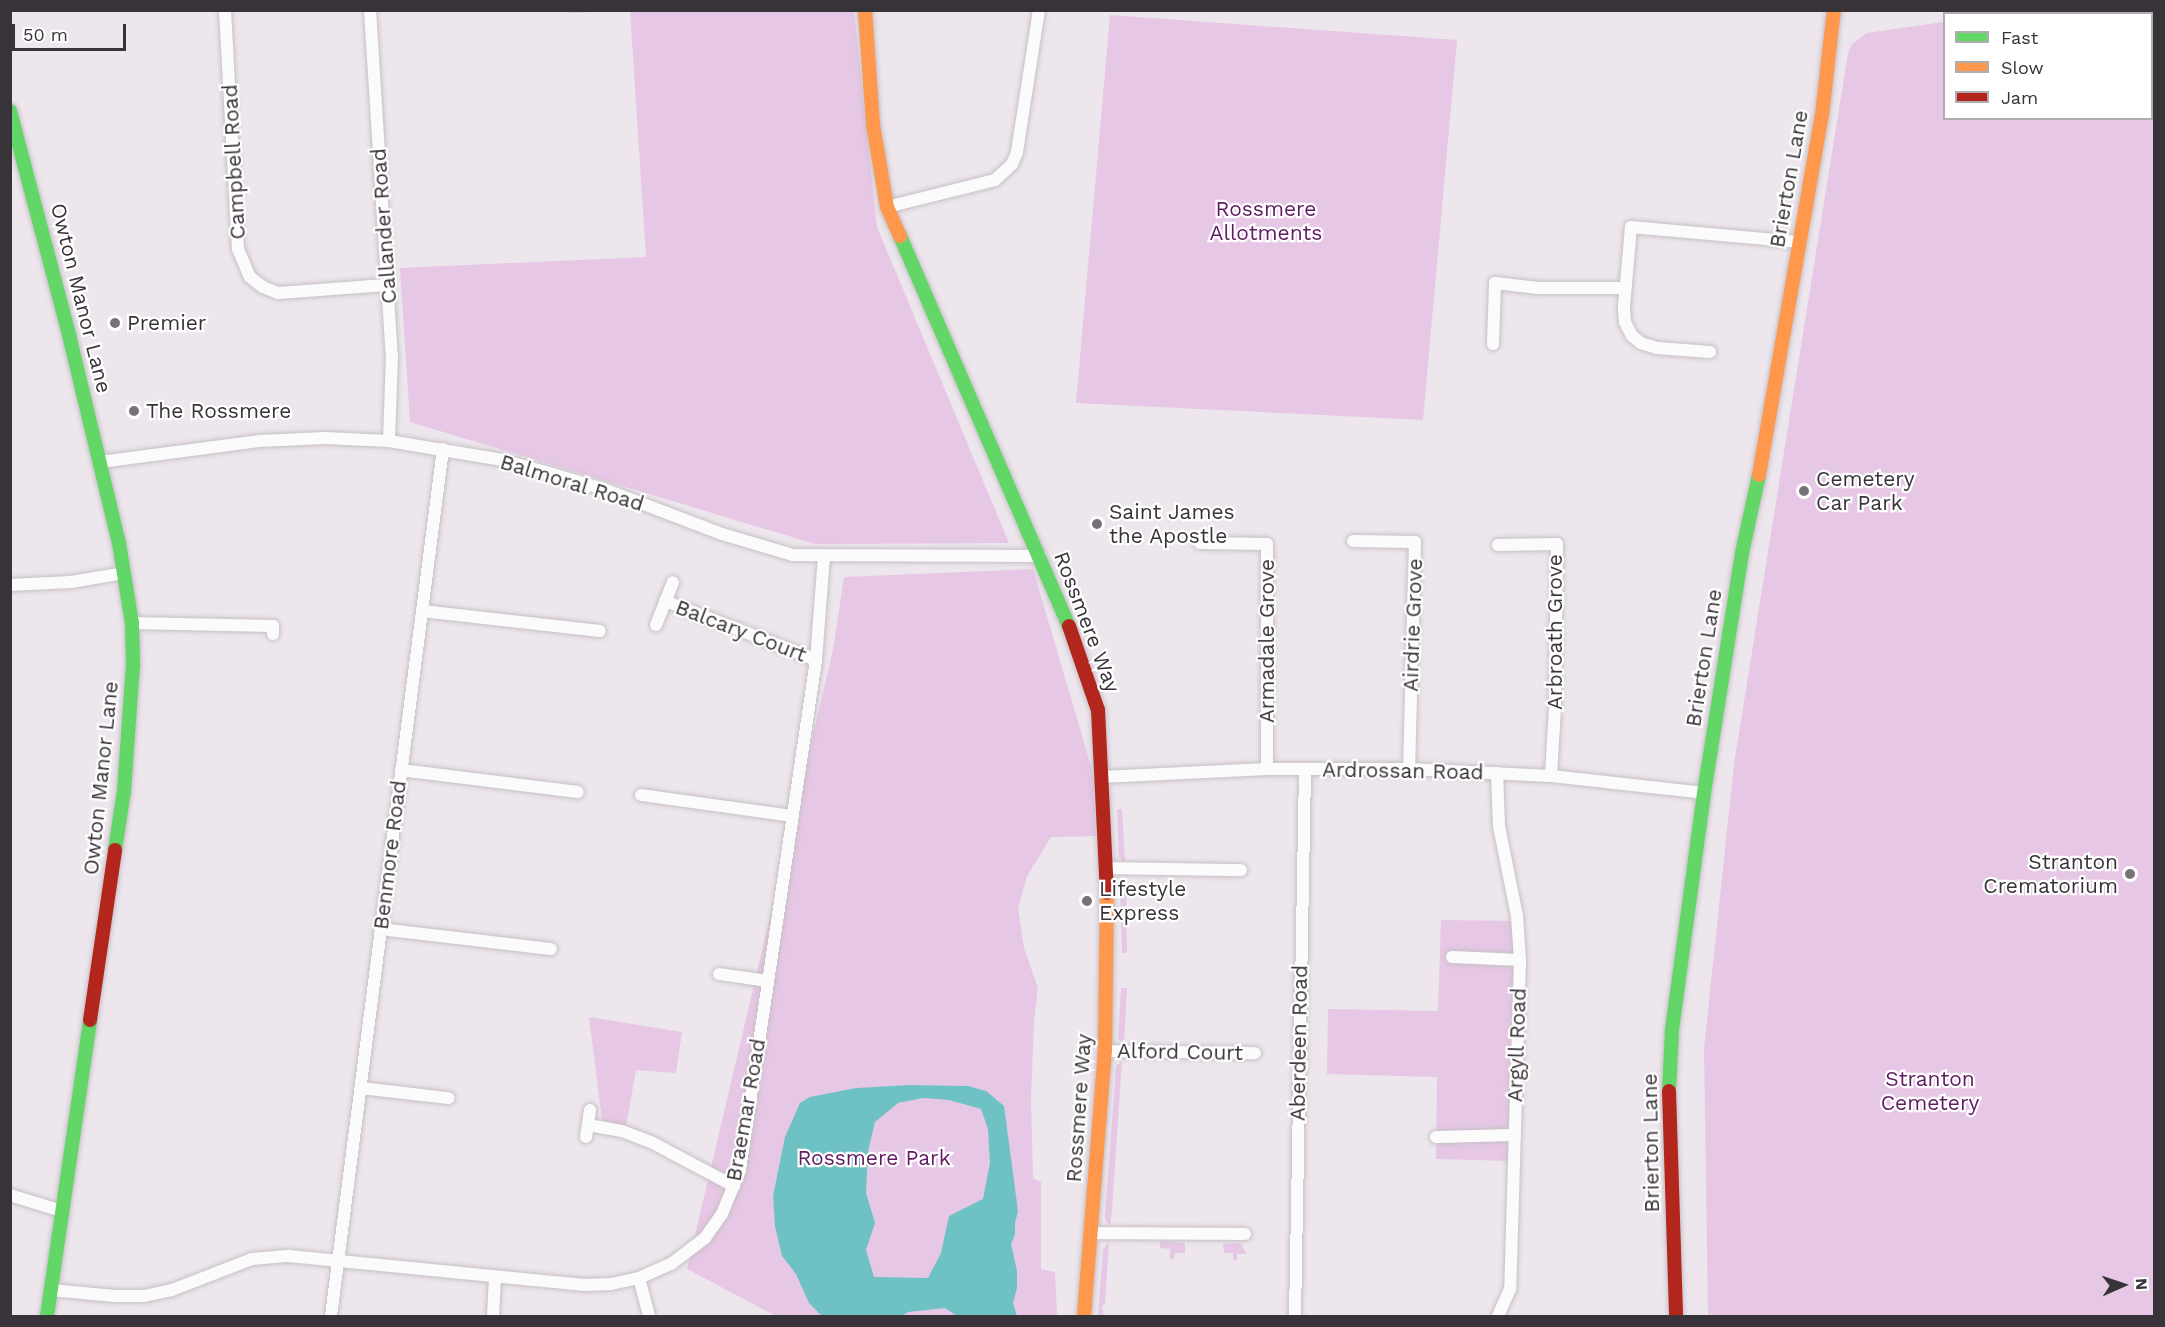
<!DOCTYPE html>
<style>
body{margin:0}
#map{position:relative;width:2165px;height:1327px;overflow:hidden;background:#ede6ed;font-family:"Work Sans",sans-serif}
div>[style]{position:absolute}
.green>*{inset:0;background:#e6c7e5}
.water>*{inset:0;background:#6fc2c4}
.roads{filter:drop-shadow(0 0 2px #c6c1c6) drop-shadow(0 0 2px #c6c1c6)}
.street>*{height:12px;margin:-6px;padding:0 6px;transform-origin:6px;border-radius:6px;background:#fcfbfc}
.fast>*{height:14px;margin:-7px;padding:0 7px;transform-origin:7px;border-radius:7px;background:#63d668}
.slow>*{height:14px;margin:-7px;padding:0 7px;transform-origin:7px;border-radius:7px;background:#ff974d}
.jam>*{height:14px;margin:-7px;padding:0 7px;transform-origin:7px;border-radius:7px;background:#b3261e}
.dots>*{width:16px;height:16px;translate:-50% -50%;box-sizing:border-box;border:3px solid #fff;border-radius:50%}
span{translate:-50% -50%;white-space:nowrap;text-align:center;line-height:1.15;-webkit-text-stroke:4.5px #fff;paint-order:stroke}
.street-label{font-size:21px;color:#383338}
.park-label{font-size:21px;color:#601a61}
.poi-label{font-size:21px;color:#383338}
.left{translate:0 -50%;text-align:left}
.right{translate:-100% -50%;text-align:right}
.frame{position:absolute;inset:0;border:12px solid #383338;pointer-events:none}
.legend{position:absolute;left:1943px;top:12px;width:210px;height:108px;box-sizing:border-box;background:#fff;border:2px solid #afadaf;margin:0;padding:8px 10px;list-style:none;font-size:18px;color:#383338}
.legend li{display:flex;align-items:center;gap:12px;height:30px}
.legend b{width:30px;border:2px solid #afadaf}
.north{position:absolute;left:2093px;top:1255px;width:60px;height:60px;-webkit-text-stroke:4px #fff;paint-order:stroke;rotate:87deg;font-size:16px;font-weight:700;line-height:24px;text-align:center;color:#383338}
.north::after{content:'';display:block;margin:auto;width:21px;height:27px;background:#383338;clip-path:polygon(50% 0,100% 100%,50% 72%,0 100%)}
.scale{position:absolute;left:12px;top:24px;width:114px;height:27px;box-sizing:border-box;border:3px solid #383338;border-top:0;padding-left:8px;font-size:18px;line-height:21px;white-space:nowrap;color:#383338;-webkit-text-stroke:4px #fff;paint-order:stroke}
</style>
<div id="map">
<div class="green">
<i style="clip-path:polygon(2032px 10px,2154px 11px,2154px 1316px,1708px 1316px,1704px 1049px,1734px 764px,1848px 53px,1852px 44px,1867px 33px,1944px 22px,1944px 118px,2152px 118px,2152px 14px,2008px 13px)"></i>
<i style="clip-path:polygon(569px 11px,854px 11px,877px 227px,1009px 543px,815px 544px,410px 422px,400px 268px,646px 257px,630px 11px,570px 13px)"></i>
<i style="clip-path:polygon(1110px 15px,1457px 40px,1423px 420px,1076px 403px)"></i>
<i style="clip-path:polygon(1033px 569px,1093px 773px,1096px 836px,1051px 837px,1027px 876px,1018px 908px,1024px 948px,1038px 988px,1034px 1020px,1031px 1100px,1033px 1178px,1041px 1182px,1041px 1269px,1055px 1272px,1057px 1316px,776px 1316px,687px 1269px,833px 650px,844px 577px)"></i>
<i style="clip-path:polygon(1117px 809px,1122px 809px,1125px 863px,1119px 857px)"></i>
<i style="clip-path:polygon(1126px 878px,1127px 945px,1127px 953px,1122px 953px,1120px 885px)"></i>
<i style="clip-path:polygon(1441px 920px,1518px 921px,1513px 1161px,1436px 1159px,1437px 1077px,1327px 1074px,1328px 1009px,1438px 1011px)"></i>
<i style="clip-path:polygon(1121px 988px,1127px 988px,1124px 1044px,1118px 1039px)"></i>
<i style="clip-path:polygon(589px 1017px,682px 1032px,676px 1073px,636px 1070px,626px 1126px,602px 1120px)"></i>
<i style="clip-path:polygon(1122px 1061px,1112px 1209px,1110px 1226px,1106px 1221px,1105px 1215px,1115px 1082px,1116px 1066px)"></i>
<i style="clip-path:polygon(1160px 1241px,1185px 1243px,1185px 1253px,1175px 1253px,1174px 1258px,1170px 1260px,1170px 1249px,1160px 1248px)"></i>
<i style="clip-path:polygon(1109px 1242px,1105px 1305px,1102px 1305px,1104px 1316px,1098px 1316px,1103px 1250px)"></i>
<i style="clip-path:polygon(1240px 1243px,1247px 1254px,1237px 1254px,1237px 1261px,1233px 1260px,1233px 1253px,1224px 1253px,1223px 1244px)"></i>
</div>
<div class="water">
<i style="clip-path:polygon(evenodd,911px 1085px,968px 1086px,986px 1091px,1004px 1106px,1018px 1211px,1015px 1223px,1015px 1234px,1011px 1244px,1017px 1271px,1017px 1288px,1013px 1303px,1017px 1316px,957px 1316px,945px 1308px,908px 1312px,902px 1316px,822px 1316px,809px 1303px,796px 1274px,782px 1256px,775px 1226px,773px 1196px,785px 1137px,800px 1103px,810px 1097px,856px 1088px,911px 1085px,923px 1098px,949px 1100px,981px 1109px,988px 1129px,990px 1163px,983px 1199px,949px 1216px,941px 1253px,928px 1278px,874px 1277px,866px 1250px,875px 1223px,866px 1193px,868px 1151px,875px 1122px,898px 1103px,923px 1098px)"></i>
</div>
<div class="roads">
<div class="street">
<i style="left:225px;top:10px;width:239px;rotate:86.9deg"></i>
<i style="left:238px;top:249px;width:30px;rotate:67deg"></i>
<i style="left:250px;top:277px;width:16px;rotate:38deg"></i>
<i style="left:263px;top:287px;width:16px;rotate:22deg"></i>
<i style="left:278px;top:293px;width:109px;rotate:-4.2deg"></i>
<i style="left:370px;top:10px;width:346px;rotate:86.4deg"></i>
<i style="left:392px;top:355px;width:86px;rotate:92deg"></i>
<i style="left:887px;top:207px;width:111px;rotate:-14deg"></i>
<i style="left:995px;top:180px;width:23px;rotate:-43deg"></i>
<i style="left:1012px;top:164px;width:13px;rotate:-67deg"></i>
<i style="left:1017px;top:152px;width:144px;rotate:-81.2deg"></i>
<i style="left:1493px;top:344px;width:61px;rotate:-88.1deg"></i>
<i style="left:1495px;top:283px;width:43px;rotate:6.6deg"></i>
<i style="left:1538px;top:288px;width:87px"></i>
<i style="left:1710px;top:352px;width:53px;rotate:-175.7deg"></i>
<i style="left:1657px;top:348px;width:17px;rotate:-163deg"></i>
<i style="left:1641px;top:343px;width:11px;rotate:-142deg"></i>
<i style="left:1632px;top:336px;width:16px;rotate:-117deg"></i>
<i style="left:1625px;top:322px;width:15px;rotate:-94deg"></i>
<i style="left:1624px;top:307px;width:80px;rotate:-85deg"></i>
<i style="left:1631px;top:227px;width:170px;rotate:5.1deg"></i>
<i style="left:100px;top:462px;width:160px;rotate:-7.5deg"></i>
<i style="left:259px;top:441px;width:66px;rotate:-2.6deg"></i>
<i style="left:325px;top:438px;width:64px;rotate:2.7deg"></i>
<i style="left:389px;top:441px;width:115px;rotate:9.5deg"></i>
<i style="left:502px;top:460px;width:49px;rotate:15.5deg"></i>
<i style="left:549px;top:473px;width:57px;rotate:16.2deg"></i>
<i style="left:604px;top:489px;width:126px;rotate:20.9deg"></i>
<i style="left:722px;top:534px;width:74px;rotate:16.5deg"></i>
<i style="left:793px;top:555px;width:247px;rotate:0.2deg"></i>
<i style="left:1353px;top:541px;width:62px;rotate:0.9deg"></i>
<i style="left:1415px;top:542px;width:227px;rotate:91.5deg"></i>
<i style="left:1200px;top:543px;width:67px;rotate:0.9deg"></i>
<i style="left:1267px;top:544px;width:225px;rotate:90deg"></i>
<i style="left:1498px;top:545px;width:59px;rotate:-1deg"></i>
<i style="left:1557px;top:544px;width:164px;rotate:90.7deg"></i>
<i style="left:1555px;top:708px;width:68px;rotate:93.4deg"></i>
<i style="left:10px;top:585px;width:61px;rotate:-2.8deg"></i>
<i style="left:71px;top:582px;width:55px;rotate:-9.5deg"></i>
<i style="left:665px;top:601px;width:162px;rotate:21.3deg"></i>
<i style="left:422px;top:611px;width:179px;rotate:6.4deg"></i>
<i style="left:132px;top:623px;width:141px;rotate:1.2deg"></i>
<i style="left:273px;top:626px;width:8px;rotate:90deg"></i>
<i style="left:656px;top:625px;width:46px;rotate:-68.4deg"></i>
<i style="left:401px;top:770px;width:178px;rotate:7.1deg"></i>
<i style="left:1497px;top:773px;width:53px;rotate:87.8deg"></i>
<i style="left:1499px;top:826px;width:92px;rotate:78.7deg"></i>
<i style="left:1517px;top:916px;width:44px;rotate:86.1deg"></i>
<i style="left:1520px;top:960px;width:329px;rotate:91.7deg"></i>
<i style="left:1510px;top:1289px;width:30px;rotate:114deg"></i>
<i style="left:1101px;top:777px;width:166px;rotate:-2.8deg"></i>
<i style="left:1267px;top:769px;width:142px"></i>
<i style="left:1409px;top:769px;width:142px;rotate:2.8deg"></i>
<i style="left:1551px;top:776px;width:154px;rotate:6.3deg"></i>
<i style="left:641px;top:795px;width:153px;rotate:7.9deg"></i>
<i style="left:1107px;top:868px;width:134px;rotate:0.9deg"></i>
<i style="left:380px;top:929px;width:172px;rotate:6.7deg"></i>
<i style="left:1452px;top:957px;width:68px;rotate:2.5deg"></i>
<i style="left:719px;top:974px;width:49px;rotate:8.1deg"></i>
<i style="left:1105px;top:1051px;width:150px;rotate:0.8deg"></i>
<i style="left:361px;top:1088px;width:88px;rotate:6.6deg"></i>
<i style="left:590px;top:1110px;width:15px;rotate:98deg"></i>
<i style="left:588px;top:1125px;width:35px;rotate:10deg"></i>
<i style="left:622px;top:1131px;width:33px;rotate:21deg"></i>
<i style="left:653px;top:1143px;width:92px;rotate:28deg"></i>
<i style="left:586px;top:1137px;width:12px;rotate:-81deg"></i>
<i style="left:1436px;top:1137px;width:79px;rotate:-1.5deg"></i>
<i style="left:10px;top:1195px;width:54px;rotate:17.1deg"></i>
<i style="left:1091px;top:1233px;width:154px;rotate:0.4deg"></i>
<i style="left:639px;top:1278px;width:39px;rotate:75deg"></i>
<i style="left:51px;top:1290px;width:64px;rotate:5.4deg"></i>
<i style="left:115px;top:1296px;width:29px"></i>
<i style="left:144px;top:1296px;width:29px;rotate:-12deg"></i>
<i style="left:172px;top:1290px;width:86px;rotate:-21.2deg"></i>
<i style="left:252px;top:1259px;width:37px;rotate:-5deg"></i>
<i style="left:289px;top:1256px;width:297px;rotate:5.6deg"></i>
<i style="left:585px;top:1285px;width:26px;rotate:-2deg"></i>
<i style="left:611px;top:1284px;width:29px;rotate:-12deg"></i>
<i style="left:639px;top:1278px;width:35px;rotate:-24deg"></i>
<i style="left:671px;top:1264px;width:43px;rotate:-37.4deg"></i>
<i style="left:705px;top:1238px;width:29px;rotate:-55deg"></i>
<i style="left:722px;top:1214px;width:48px;rotate:-67.8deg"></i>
<i style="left:740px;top:1170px;width:516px;rotate:-81.52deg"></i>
<i style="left:816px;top:660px;width:104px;rotate:-85.6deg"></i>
<i style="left:331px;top:1316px;width:874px;rotate:-82.64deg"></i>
<i style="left:493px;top:1316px;width:39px;rotate:-87deg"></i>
<i style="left:1295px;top:1316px;width:547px;rotate:-88.95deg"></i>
</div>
<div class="fast">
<i style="left:10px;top:111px;width:232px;rotate:75.2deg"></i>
<i style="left:69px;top:335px;width:214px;rotate:76.5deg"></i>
<i style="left:119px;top:543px;width:81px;rotate:80.8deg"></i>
<i style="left:132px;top:623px;width:42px;rotate:88.6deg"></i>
<i style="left:133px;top:665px;width:126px;rotate:94.1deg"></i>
<i style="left:124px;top:791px;width:60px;rotate:98.7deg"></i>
<i style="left:900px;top:236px;width:425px;rotate:66.6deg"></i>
<i style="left:1669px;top:1091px;width:61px;rotate:-87.2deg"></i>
<i style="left:1672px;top:1030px;width:239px;rotate:-82.3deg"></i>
<i style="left:1704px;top:793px;width:243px;rotate:-81deg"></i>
<i style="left:1742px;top:553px;width:80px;rotate:-77.7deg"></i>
<i style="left:47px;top:1316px;width:299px;rotate:-81.7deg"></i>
</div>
<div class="slow">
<i style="left:865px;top:10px;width:115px;rotate:86deg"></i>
<i style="left:873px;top:125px;width:83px;rotate:80.3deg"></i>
<i style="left:887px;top:207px;width:32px;rotate:66deg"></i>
<i style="left:1759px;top:475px;width:365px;rotate:-80.1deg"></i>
<i style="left:1822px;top:115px;width:106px;rotate:-83.5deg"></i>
<i style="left:1084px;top:1316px;width:266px;rotate:-85.5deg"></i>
<i style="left:1105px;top:1051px;width:158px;rotate:-89.3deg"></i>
</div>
<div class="jam">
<i style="left:1069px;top:626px;width:89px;rotate:71deg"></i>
<i style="left:1098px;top:710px;width:183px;rotate:87.2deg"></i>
<i style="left:90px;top:1020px;width:172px;rotate:-81.6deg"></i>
<i style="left:1669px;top:1091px;width:225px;rotate:88.2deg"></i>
</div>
</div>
<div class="dots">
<i style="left:115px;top:323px;background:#777277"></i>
<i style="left:134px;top:411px;background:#777277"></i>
<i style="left:1804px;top:491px;background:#777277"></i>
<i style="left:1097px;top:524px;background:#777277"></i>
<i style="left:2130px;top:874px;background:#777277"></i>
<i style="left:1087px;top:901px;background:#777277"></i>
</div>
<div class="street-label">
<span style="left:234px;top:162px;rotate:-93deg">Campbell Road</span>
<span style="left:1789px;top:179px;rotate:-80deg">Brierton Lane</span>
<span style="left:384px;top:226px;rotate:-94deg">Callander Road</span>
<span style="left:81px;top:298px;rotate:76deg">Owton Manor Lane</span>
<span style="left:572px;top:483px;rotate:17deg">Balmoral Road</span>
<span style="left:1087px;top:622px;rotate:69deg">Rossmere Way</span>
<span style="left:1413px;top:625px;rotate:-88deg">Airdrie Grove</span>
<span style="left:741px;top:631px;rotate:21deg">Balcary Court</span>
<span style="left:1555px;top:632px;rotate:-90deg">Arbroath Grove</span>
<span style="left:1267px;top:641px;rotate:-90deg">Armadale Grove</span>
<span style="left:1704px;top:658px;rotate:-81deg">Brierton Lane</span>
<span style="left:1403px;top:771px;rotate:1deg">Ardrossan Road</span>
<span style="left:101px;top:778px;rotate:-84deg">Owton Manor Lane</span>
<span style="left:390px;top:855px;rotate:-83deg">Benmore Road</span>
<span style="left:1299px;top:1043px;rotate:-89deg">Aberdeen Road</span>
<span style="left:1517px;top:1045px;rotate:-88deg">Argyll Road</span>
<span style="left:1180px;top:1052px;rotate:1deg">Alford Court</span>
<span style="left:1079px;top:1108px;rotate:-86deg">Rossmere Way</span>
<span style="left:746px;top:1110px;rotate:-80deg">Braemar Road</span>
<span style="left:1651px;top:1143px;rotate:-91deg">Brierton Lane</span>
</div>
<div class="park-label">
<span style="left:1266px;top:221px">Rossmere<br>Allotments</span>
<span style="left:1930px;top:1091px">Stranton<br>Cemetery</span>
<span style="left:874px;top:1158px">Rossmere Park</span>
</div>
<div class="poi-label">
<span class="left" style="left:127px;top:323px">Premier</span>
<span class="left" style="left:146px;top:411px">The Rossmere</span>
<span class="left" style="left:1816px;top:491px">Cemetery<br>Car Park</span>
<span class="left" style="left:1109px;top:524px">Saint James<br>the Apostle</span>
<span class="right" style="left:2118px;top:874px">Stranton<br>Crematorium</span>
<span class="left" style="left:1099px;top:901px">Lifestyle<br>Express</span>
</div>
<div class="frame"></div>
<ul class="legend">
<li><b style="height:8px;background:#63d668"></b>Fast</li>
<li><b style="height:8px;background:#ff974d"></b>Slow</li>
<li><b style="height:8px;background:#b3261e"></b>Jam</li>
</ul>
<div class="north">N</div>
<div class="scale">50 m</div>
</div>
